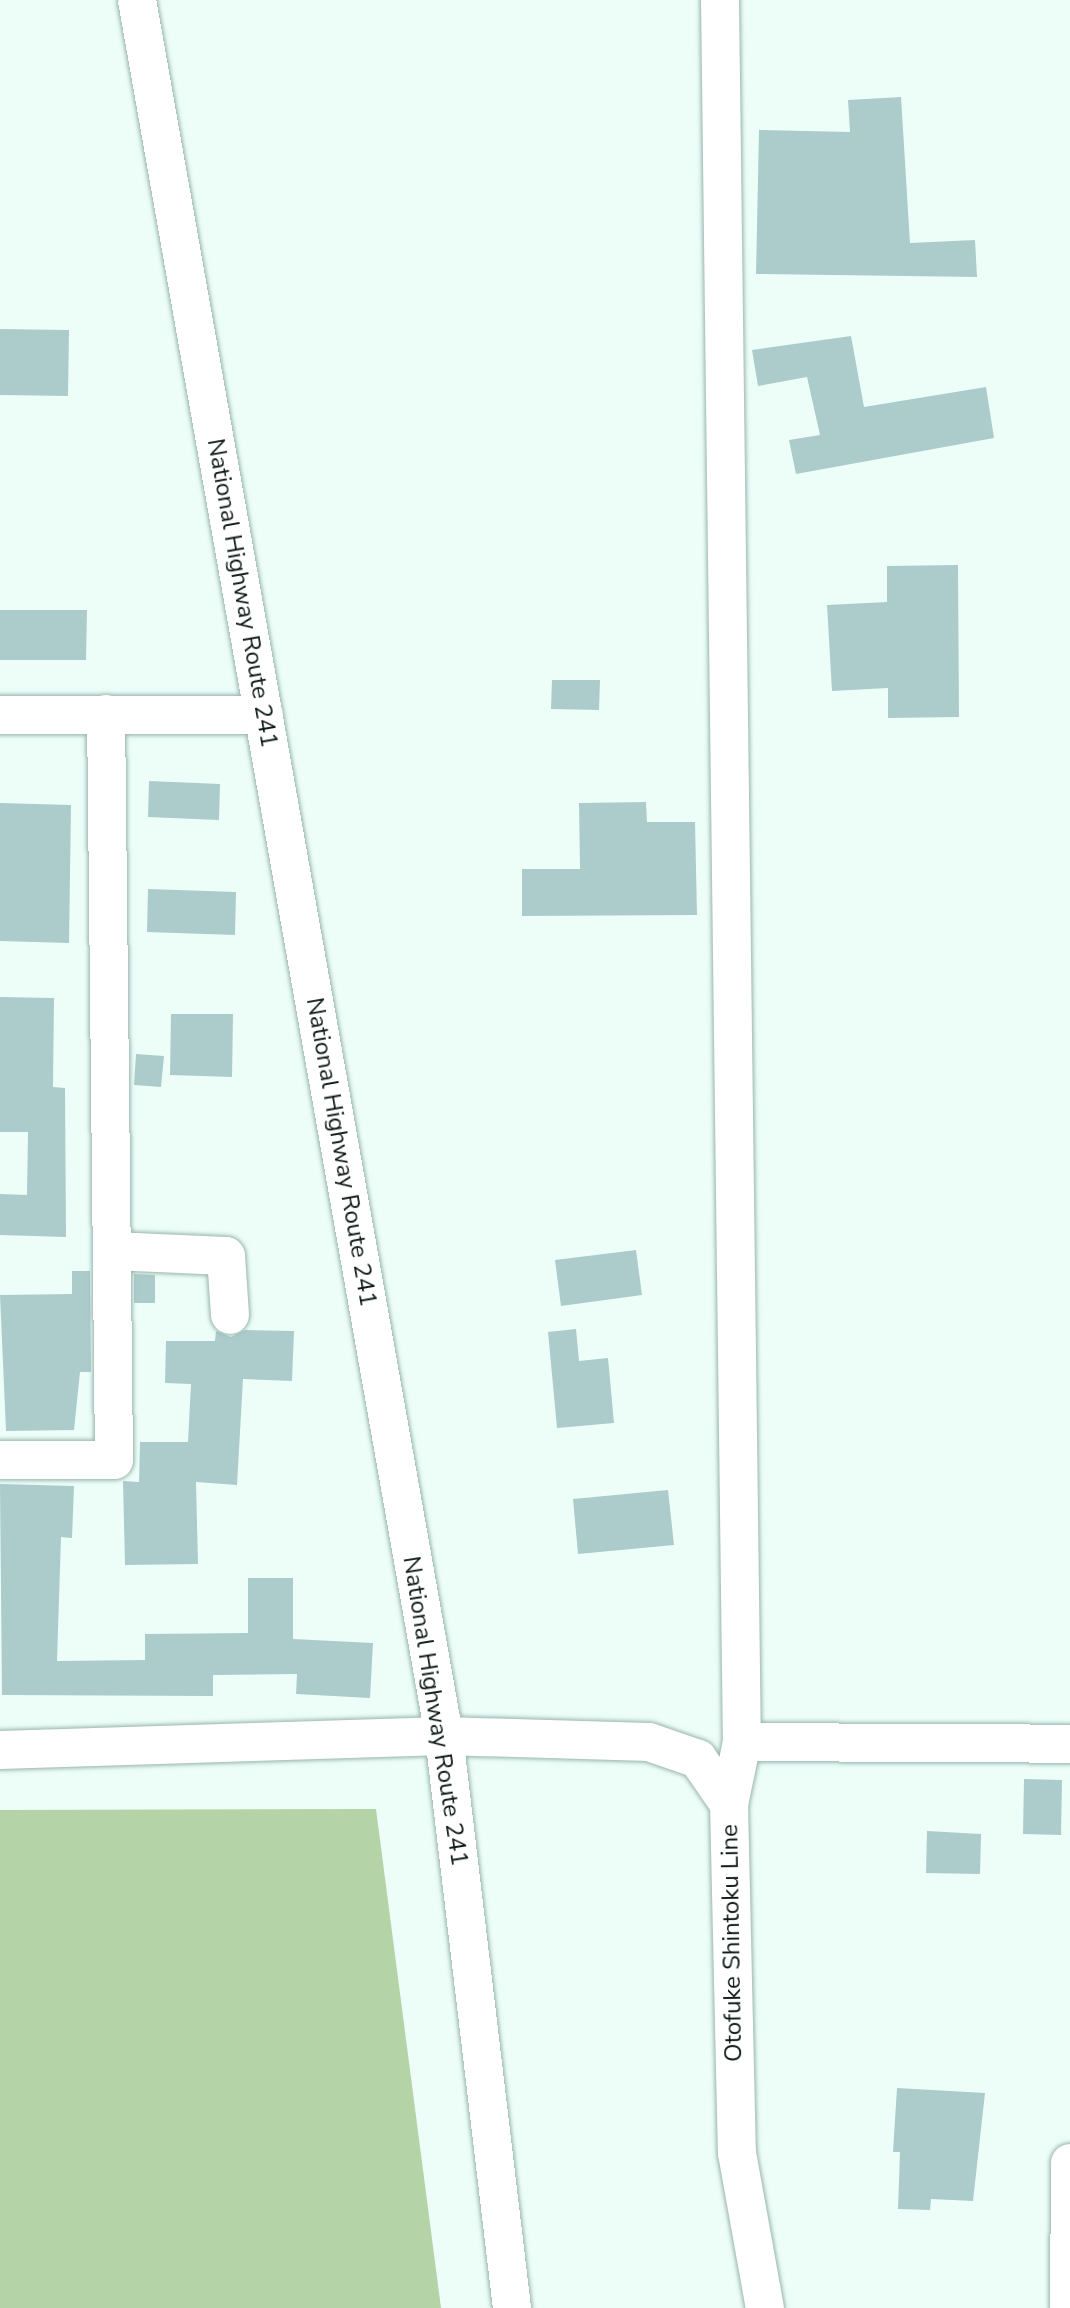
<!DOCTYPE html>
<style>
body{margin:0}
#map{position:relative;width:1070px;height:2308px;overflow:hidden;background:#edfef9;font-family:"Nunito Sans",sans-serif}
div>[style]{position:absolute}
.green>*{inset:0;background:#b4d3a6}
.building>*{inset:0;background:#accbcb}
.roads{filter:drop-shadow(0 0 2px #99b5ad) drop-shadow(0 0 2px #99b5ad)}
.minor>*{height:38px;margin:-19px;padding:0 19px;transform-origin:19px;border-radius:19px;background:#fff}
.major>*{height:38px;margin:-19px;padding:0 19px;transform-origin:19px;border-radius:19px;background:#fff}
.highway>*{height:38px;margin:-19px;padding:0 19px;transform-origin:19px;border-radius:19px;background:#fff}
span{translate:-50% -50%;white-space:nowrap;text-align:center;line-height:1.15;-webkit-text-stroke:7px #fff;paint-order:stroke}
.street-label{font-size:24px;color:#0e1916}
</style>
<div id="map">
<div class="green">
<i style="clip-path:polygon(376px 1809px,441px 2308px,0 2308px,0 1810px)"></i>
</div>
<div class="building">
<i style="clip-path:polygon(901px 97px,910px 243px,975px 240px,977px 277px,756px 274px,759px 130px,850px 132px,848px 100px)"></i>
<i style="clip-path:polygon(0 329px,69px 330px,68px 396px,0 395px)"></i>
<i style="clip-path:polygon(851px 336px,864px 407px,986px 387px,994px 438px,796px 474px,789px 440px,820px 435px,807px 377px,758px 386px,752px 350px)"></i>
<i style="clip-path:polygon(958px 565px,959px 717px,888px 718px,888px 688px,832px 691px,827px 605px,887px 602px,887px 566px)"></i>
<i style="clip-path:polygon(0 610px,87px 610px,86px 660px,0 660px)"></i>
<i style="clip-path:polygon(552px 680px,600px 680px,599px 710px,551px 709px)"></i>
<i style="clip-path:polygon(149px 781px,220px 784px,219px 820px,148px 817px)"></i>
<i style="clip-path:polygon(646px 802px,647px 822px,695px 822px,697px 915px,522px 916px,522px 869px,580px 869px,579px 803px)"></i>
<i style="clip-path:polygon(0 803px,71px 805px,69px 943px,0 941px)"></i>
<i style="clip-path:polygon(148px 889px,236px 892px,235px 935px,147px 932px)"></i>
<i style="clip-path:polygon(0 997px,54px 998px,53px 1087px,65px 1088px,66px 1237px,0 1235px,0 1194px,27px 1195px,28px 1132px,0 1132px)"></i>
<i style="clip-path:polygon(171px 1014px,233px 1014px,232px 1077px,170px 1075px)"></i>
<i style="clip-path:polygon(136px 1054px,164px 1056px,161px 1087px,134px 1085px)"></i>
<i style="clip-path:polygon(636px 1250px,642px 1295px,561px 1306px,555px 1260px)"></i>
<i style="clip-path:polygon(72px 1271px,90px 1271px,91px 1372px,80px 1372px,74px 1430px,6px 1431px,0 1295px,72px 1294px)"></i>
<i style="clip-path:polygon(134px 1274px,155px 1275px,155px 1303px,134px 1303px)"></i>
<i style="clip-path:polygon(576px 1329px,579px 1361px,608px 1358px,614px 1423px,557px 1428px,548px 1332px)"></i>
<i style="clip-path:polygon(245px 1330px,294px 1331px,292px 1381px,243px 1379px,237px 1485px,196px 1482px,198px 1564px,125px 1565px,123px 1481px,139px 1482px,140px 1442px,188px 1442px,191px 1384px,165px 1383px,166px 1341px,215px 1341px,216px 1331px,231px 1337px)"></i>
<i style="clip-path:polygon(0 1484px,74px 1486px,72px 1538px,61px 1537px,57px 1661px,145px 1660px,145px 1634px,248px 1633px,248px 1578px,293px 1578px,293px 1639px,373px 1643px,370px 1698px,296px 1694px,297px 1674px,213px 1675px,213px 1696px,2px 1695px)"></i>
<i style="clip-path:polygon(668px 1490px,674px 1545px,578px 1554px,573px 1499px)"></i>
<i style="clip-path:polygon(1024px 1779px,1062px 1780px,1061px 1835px,1023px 1834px)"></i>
<i style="clip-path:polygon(927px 1831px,981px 1834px,980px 1874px,926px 1873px)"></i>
<i style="clip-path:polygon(897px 2088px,985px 2093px,973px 2201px,931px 2199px,930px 2210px,898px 2209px,900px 2152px,893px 2152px)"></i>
</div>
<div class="roads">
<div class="minor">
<i style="left:720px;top:0;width:1742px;rotate:89.28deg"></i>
<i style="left:742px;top:1742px;width:63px;rotate:101.8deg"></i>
<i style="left:0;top:715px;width:264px"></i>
<i style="left:112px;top:1251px;width:114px;rotate:2.5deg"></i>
<i style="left:226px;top:1256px;width:59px;rotate:86.1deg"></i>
<i style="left:0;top:1460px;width:114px"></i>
<i style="left:114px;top:1460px;width:746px;rotate:-90.61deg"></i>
<i style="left:742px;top:1742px;width:328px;rotate:0.3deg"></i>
<i style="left:0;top:1750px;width:444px;rotate:-1.8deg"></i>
<i style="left:1069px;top:2308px;width:145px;rotate:-89.6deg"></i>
</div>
<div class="major">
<i style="left:444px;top:1736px;width:205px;rotate:1.7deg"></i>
<i style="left:649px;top:1742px;width:52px;rotate:19.1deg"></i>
<i style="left:698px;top:1759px;width:55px;rotate:55.4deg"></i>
<i style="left:729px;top:1804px;width:349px;rotate:88.7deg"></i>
<i style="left:737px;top:2153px;width:158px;rotate:79.8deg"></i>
</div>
<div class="highway">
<i style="left:137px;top:0;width:1763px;rotate:79.97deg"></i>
<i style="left:444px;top:1736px;width:576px;rotate:83.22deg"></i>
</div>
</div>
<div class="street-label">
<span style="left:242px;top:593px;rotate:80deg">National Highway Route 241</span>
<span style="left:341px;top:1152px;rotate:80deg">National Highway Route 241</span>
<span style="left:435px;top:1711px;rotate:81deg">National Highway Route 241</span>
<span style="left:732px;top:1943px;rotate:-91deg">Otofuke Shintoku Line</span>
</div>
</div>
